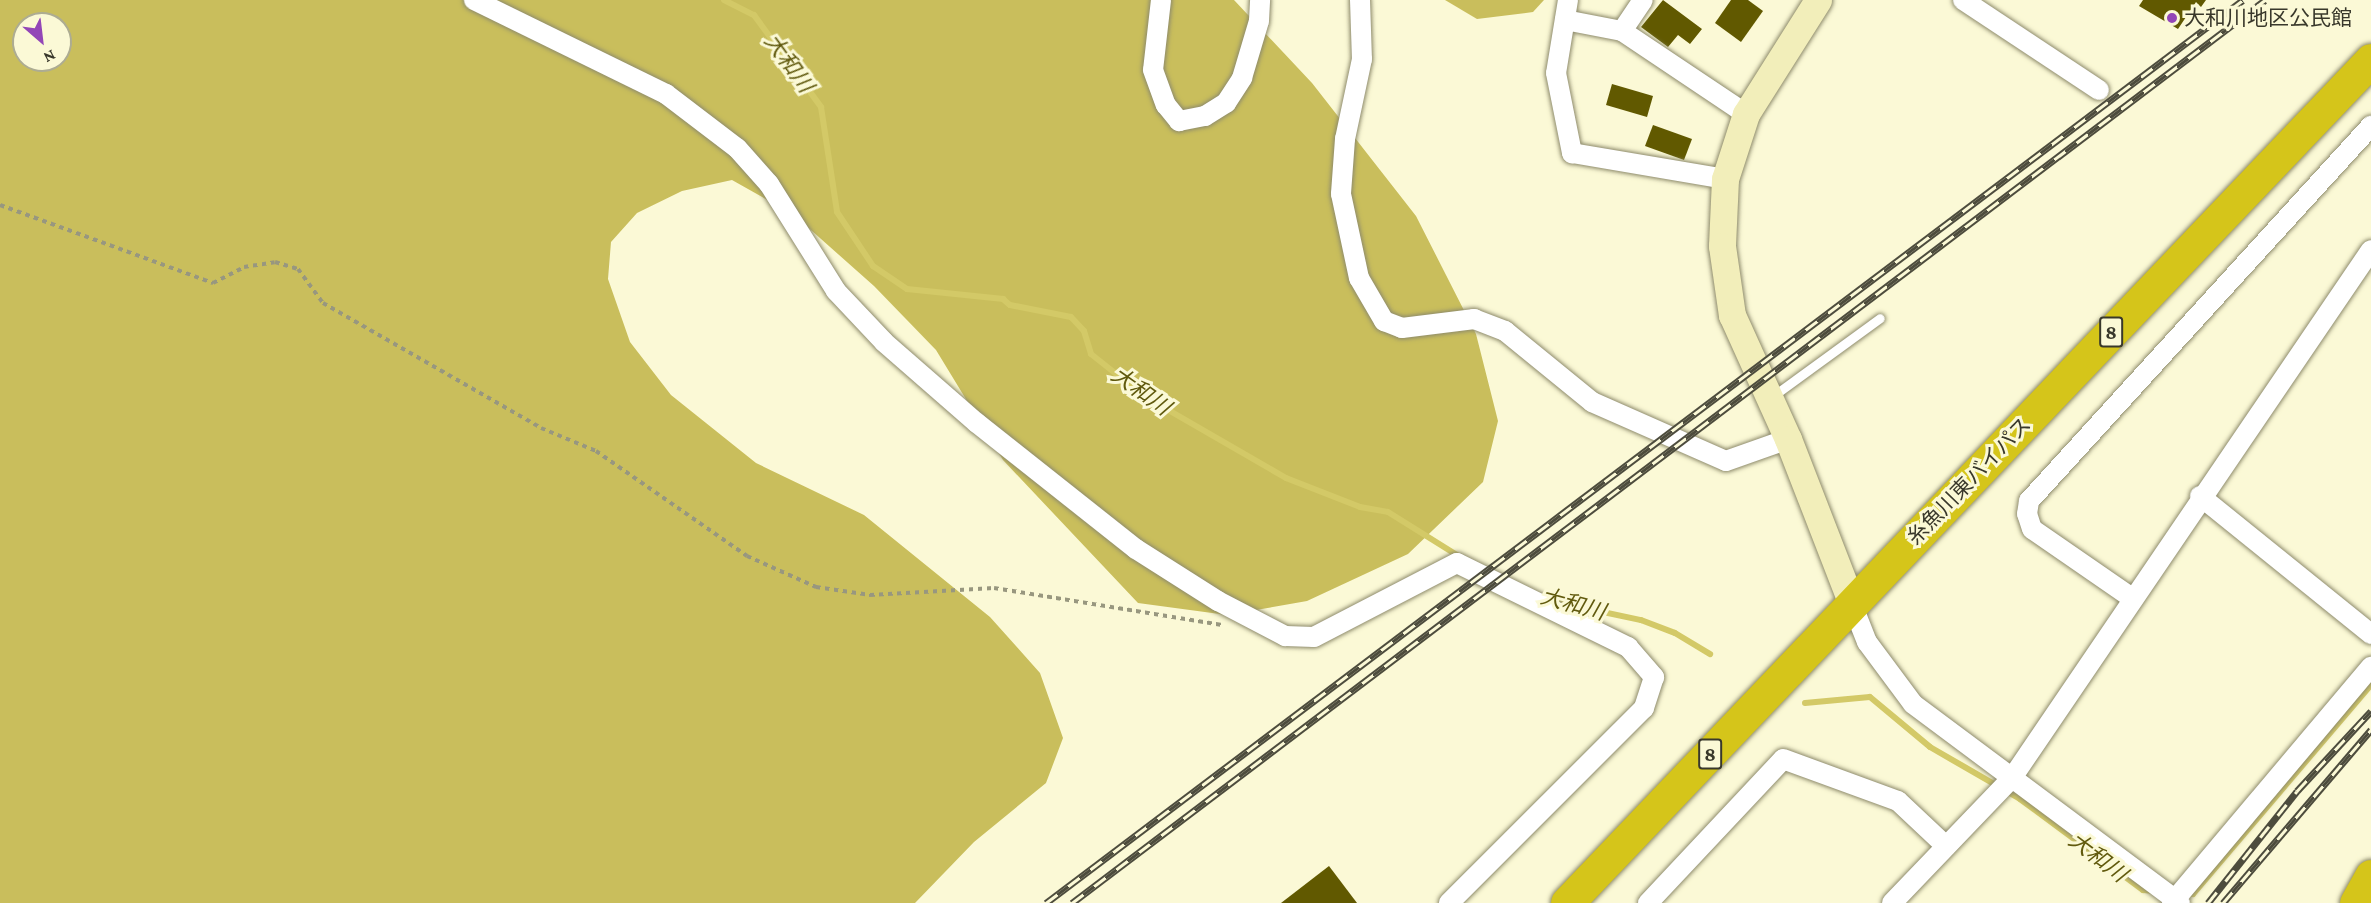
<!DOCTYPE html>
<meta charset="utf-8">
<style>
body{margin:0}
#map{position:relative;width:2371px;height:903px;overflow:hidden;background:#fbf9d6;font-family:"Crimson Pro","Noto Sans JP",serif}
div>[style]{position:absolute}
.forest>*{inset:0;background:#c9be5c}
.stream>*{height:6px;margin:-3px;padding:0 3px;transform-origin:3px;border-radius:3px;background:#d3c967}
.building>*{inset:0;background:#615900}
.path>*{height:4px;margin-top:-2px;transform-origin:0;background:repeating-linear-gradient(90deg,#98977f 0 4.5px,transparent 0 9px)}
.roads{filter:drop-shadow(0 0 2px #8e8b6c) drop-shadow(0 0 2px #8e8b6c)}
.lane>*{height:9px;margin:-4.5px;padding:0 4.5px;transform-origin:4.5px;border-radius:4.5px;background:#fff}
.street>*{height:20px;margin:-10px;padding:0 10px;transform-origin:10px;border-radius:10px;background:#fff}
.secondary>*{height:27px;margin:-13.5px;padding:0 13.5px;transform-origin:13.5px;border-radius:13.5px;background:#f2eeba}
.highway>*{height:33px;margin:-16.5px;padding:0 16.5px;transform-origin:16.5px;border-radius:16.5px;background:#d5c51a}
.rail>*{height:7px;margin-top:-3.5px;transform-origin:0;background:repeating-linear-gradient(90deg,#fbf9d6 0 14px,#4d4c3d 0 28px);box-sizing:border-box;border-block:2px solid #4d4c3d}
.dots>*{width:16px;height:16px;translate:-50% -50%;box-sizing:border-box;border:3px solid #fbf9d6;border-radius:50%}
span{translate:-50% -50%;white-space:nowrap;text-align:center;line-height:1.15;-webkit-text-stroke:6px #fbf9d6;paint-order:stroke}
.shield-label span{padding:2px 4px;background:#fbf9d6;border:2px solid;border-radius:4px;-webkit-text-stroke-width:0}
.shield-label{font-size:20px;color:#39382b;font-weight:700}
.poi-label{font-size:21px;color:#39382b}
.left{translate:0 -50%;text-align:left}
.street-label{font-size:21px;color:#39382b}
.water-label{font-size:22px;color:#615a0e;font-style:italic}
.north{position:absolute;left:12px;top:12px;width:60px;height:60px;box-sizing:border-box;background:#fbf9d6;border:2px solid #adac92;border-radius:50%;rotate:152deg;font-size:16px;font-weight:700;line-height:24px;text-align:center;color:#39382b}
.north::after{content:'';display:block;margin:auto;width:21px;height:27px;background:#9346b7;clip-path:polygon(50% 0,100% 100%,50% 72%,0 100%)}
</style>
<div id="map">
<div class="forest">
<i style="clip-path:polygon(evenodd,0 0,1234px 0,1312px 83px,1416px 216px,1476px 334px,1498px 421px,1483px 482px,1408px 554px,1307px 601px,1227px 615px,1138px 603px,1003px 460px,936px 350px,874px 286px,794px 215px,732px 180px,682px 191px,637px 213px,611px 242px,608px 279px,630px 342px,671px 395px,756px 463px,864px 515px,990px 617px,1040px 673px,1063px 738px,1046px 783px,974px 842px,915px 903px,0 903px,0 0,24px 24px,60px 24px,60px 60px,24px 60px,24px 24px)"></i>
<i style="clip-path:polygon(1445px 0,1544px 0,1533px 12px,1477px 19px)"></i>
</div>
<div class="stream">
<i style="left:724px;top:0;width:34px;rotate:27deg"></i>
<i style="left:754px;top:15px;width:114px;rotate:53.9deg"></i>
<i style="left:821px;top:107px;width:106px;rotate:81.3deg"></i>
<i style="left:837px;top:212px;width:65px;rotate:56.3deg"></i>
<i style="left:873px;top:266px;width:41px;rotate:34.1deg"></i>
<i style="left:907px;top:289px;width:97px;rotate:5.9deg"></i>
<i style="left:1003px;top:299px;width:9px;rotate:41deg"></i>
<i style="left:1010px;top:305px;width:62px;rotate:11.1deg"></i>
<i style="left:1071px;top:317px;width:19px;rotate:47deg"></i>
<i style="left:1084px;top:331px;width:24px;rotate:73deg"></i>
<i style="left:1091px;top:354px;width:68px;rotate:38.4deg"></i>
<i style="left:1144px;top:396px;width:164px;rotate:30deg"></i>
<i style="left:1286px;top:478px;width:79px;rotate:21.4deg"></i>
<i style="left:1360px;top:507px;width:28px;rotate:10deg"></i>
<i style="left:1388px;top:512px;width:85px;rotate:32deg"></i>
<i style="left:1556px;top:602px;width:87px;rotate:12deg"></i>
<i style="left:1641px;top:620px;width:36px;rotate:21deg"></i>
<i style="left:1675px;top:633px;width:41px;rotate:31deg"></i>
<i style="left:1805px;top:703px;width:65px;rotate:-5.3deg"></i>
<i style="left:1870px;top:697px;width:78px;rotate:39.8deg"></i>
<i style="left:1930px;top:747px;width:104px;rotate:30deg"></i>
<i style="left:2020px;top:799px;width:153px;rotate:36.5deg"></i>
<i style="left:2143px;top:890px;width:12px;rotate:5deg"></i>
<i style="left:2186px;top:893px;width:7px;rotate:8deg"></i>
<i style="left:2193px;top:894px;width:275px;rotate:-49.6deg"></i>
</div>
<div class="building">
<i style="clip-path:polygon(1663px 0,1702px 29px,1690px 44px,1678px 35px,1668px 47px,1641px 27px)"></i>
<i style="clip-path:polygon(1731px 0,1748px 0,1763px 11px,1741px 42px,1715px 23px)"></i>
<i style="clip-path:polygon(2143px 0,2206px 0,2201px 7px,2196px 2px,2178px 29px,2139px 6px)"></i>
<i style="clip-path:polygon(1612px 84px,1653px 96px,1647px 117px,1606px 105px)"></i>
<i style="clip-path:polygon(1653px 125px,1692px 139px,1684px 160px,1645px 146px)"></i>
<i style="clip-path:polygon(1329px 866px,1357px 903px,1281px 903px)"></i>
</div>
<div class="path">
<i style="left:0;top:205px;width:227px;rotate:20.1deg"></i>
<i style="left:213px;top:283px;width:35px;rotate:-27deg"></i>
<i style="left:244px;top:267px;width:31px;rotate:-9deg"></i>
<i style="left:275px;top:262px;width:24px;rotate:17deg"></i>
<i style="left:298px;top:269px;width:42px;rotate:53.7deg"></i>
<i style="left:323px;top:303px;width:251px;rotate:29.8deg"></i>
<i style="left:541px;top:428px;width:60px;rotate:22.7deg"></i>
<i style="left:596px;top:451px;width:184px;rotate:34.8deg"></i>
<i style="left:747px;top:556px;width:76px;rotate:24.2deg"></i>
<i style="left:816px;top:587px;width:55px;rotate:8.4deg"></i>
<i style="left:870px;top:595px;width:124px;rotate:-3.2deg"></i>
<i style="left:994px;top:588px;width:231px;rotate:9.2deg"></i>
</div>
<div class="roads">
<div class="lane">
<i style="left:1773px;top:396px;width:132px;rotate:-36.1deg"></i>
</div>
<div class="street">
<i style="left:474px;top:0;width:214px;rotate:26.1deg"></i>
<i style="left:666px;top:94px;width:89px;rotate:37.3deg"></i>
<i style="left:737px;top:148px;width:48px;rotate:48.4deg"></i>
<i style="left:769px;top:184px;width:126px;rotate:57.9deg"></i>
<i style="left:836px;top:291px;width:70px;rotate:46.7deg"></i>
<i style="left:884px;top:342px;width:123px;rotate:41.1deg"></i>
<i style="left:977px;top:423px;width:203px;rotate:38.4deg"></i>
<i style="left:1136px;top:549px;width:97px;rotate:32.4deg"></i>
<i style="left:1218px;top:601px;width:76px;rotate:27.6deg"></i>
<i style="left:1285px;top:636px;width:29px;rotate:2deg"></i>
<i style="left:1314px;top:637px;width:161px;rotate:-27.4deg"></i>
<i style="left:1457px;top:563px;width:191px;rotate:26.2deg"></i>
<i style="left:1628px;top:647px;width:40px;rotate:49deg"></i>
<i style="left:1654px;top:677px;width:33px;rotate:108deg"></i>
<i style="left:1644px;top:708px;width:276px;rotate:135deg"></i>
<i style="left:1161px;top:0;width:70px;rotate:96.5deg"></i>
<i style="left:1153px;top:70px;width:37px;rotate:70deg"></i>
<i style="left:1166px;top:105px;width:21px;rotate:51deg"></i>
<i style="left:1179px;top:121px;width:26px;rotate:-11deg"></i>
<i style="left:1205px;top:116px;width:25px;rotate:-32deg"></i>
<i style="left:1226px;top:103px;width:30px;rotate:-57deg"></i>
<i style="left:1242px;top:78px;width:59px;rotate:-73.4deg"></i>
<i style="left:1259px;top:21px;width:21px;rotate:-87deg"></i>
<i style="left:1360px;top:0;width:59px;rotate:88.1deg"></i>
<i style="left:1362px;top:59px;width:82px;rotate:102deg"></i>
<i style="left:1345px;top:139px;width:55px;rotate:94.2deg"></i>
<i style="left:1341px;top:194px;width:86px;rotate:77.9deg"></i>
<i style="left:1359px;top:278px;width:50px;rotate:59.8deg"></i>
<i style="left:1384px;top:321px;width:19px;rotate:21deg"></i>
<i style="left:1402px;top:328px;width:73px;rotate:-7.1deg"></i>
<i style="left:1474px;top:319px;width:33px;rotate:21deg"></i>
<i style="left:1505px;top:331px;width:112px;rotate:39.2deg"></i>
<i style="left:1592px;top:402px;width:146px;rotate:23.8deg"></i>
<i style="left:1726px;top:461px;width:66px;rotate:-19.5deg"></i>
<i style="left:1568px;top:0;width:74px;rotate:99.3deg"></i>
<i style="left:1556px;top:73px;width:82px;rotate:78.7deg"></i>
<i style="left:1572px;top:153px;width:155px;rotate:9.6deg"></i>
<i style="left:1963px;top:0;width:163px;rotate:33.5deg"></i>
<i style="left:1565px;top:20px;width:58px;rotate:10.9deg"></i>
<i style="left:1622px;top:31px;width:149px;rotate:33.8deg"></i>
<i style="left:1622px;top:31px;width:37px;rotate:-56deg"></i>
<i style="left:2200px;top:496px;width:220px;rotate:38.9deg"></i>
<i style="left:2132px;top:598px;width:121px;rotate:-145.4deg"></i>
<i style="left:2032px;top:529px;width:16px;rotate:-108deg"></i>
<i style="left:2027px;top:514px;width:13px;rotate:-81deg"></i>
<i style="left:2029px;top:501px;width:508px;rotate:-47.64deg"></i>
<i style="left:1852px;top:604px;width:41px;rotate:68.5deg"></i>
<i style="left:1867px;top:642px;width:77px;rotate:53.4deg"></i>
<i style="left:1913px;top:704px;width:333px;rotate:36.7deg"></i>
<i style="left:1648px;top:903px;width:197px;rotate:-46.8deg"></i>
<i style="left:1783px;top:759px;width:122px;rotate:20.1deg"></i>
<i style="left:1898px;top:801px;width:66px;rotate:43.2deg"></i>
<i style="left:1892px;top:903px;width:173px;rotate:-46.2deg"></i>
<i style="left:2012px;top:778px;width:638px;rotate:-55.79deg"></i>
<i style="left:2172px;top:903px;width:309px;rotate:-49.9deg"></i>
</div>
<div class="secondary">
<i style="left:1818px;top:0;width:135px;rotate:122.3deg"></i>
<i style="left:1746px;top:114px;width:68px;rotate:107.9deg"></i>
<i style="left:1725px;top:179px;width:67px;rotate:92.6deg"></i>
<i style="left:1722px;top:246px;width:70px;rotate:81.8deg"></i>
<i style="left:1732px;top:315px;width:136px;rotate:65.7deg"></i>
<i style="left:1788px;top:439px;width:177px;rotate:68.8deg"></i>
</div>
<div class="highway">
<i style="left:1567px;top:903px;width:1165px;rotate:-46.36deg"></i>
<i style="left:2356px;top:903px;width:31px;rotate:-61deg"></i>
</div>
</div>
<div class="rail">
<i style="left:1046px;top:903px;width:1499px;rotate:-37.03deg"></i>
<i style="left:1072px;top:903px;width:1496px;rotate:-37.12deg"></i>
<i style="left:2208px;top:903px;width:143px;rotate:-51.5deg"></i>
<i style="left:2297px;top:791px;width:109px;rotate:-47.2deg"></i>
<i style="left:2223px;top:903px;width:228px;rotate:-49.5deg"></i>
</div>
<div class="dots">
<i style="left:2172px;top:18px;background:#9346b7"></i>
</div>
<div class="shield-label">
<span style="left:2111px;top:332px">8</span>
<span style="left:1710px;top:754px">8</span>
</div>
<div class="poi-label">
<span class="left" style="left:2184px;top:18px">大和川地区公民館</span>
</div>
<div class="street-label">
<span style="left:1969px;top:481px;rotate:-46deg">糸魚川東バイパス</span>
</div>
<div class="water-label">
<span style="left:789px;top:63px;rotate:54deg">大和川</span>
<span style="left:1141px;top:391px;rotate:35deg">大和川</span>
<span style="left:1573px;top:604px;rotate:15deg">大和川</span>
<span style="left:2098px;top:857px;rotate:37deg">大和川</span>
</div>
<div class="north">N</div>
</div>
